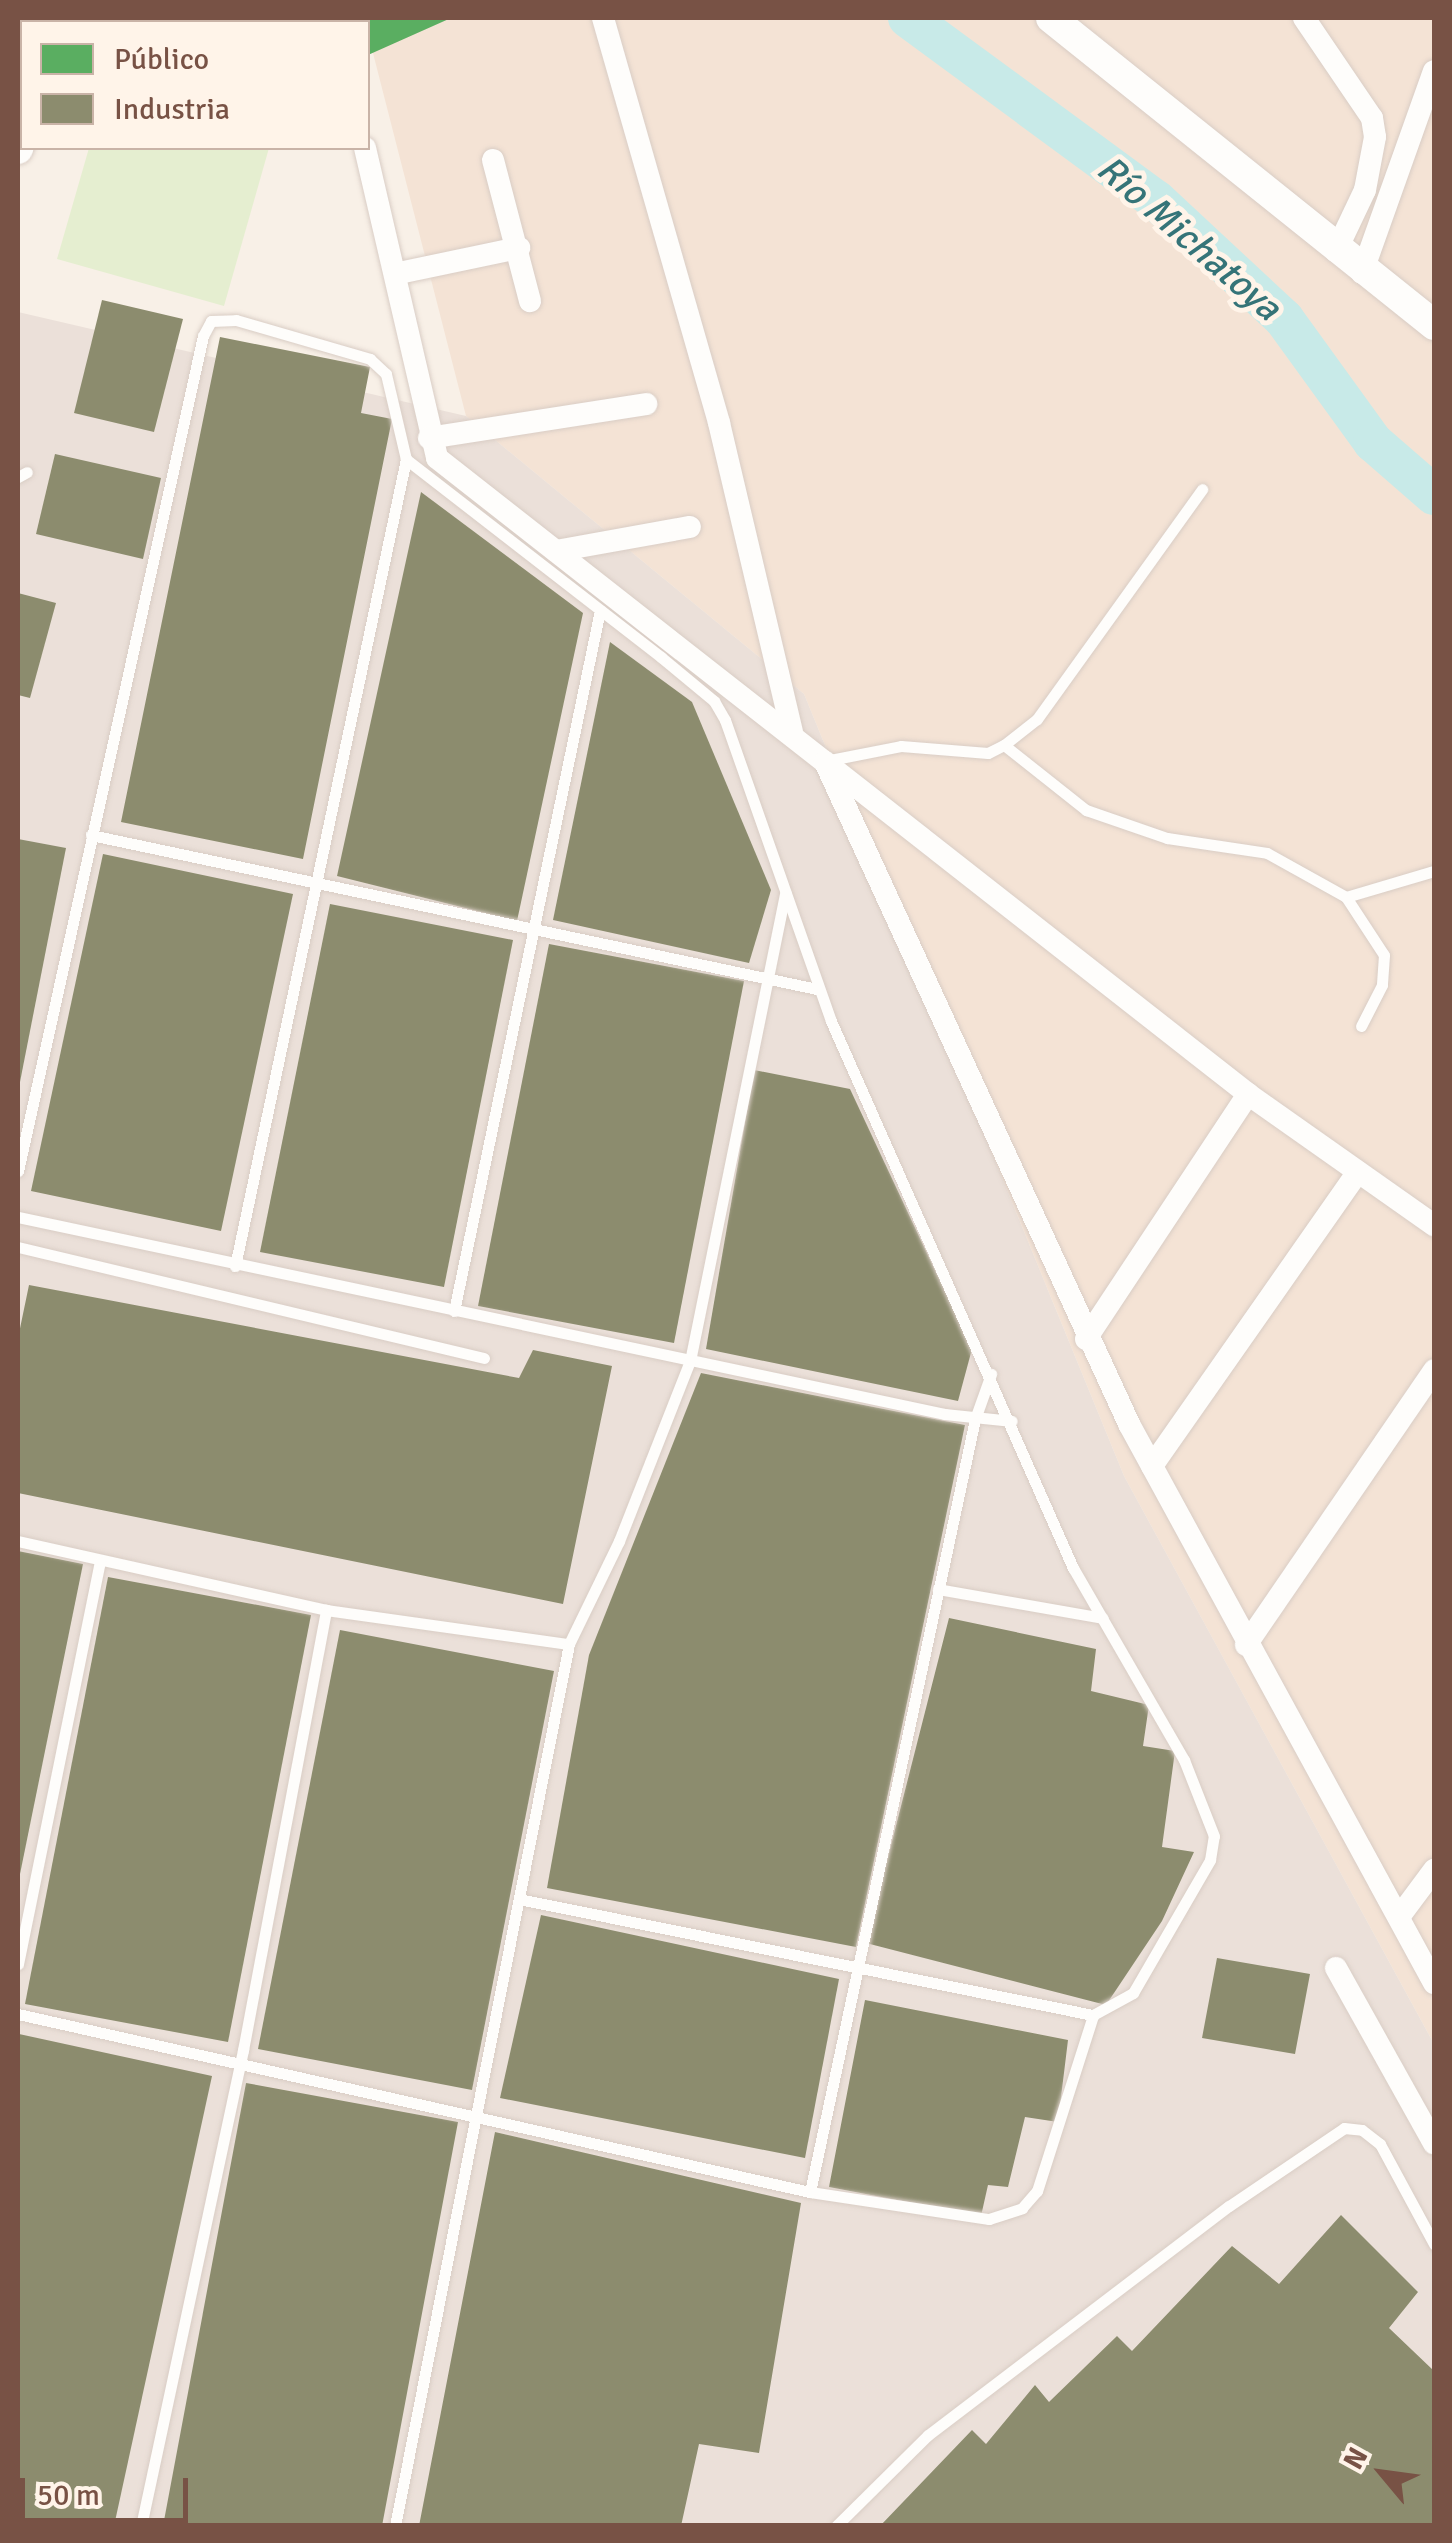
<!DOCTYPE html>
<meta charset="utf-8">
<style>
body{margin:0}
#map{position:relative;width:1452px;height:2543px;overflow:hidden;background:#f8f0e7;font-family:Signika,sans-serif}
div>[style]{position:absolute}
.residential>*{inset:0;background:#f4e3d5}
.industrial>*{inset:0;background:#ebe0d9}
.green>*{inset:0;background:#e5eed0}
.public>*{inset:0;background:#5aae61}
.industry>*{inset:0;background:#8c8c6e}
.river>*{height:40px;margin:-20px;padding:0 20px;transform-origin:20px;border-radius:20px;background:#c8eae8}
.roads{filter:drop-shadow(0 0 2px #d9cdc5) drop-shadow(0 0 2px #d9cdc5)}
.lane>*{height:11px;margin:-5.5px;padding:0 5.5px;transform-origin:5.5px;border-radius:5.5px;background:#fefdfb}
.street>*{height:22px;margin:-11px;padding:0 11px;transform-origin:11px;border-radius:11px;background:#fefdfb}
.secondary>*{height:30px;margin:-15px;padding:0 15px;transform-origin:15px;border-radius:15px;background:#fefdfb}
span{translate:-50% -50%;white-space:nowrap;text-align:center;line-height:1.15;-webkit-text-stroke:10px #fff4e9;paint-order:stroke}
.water-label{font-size:38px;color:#357478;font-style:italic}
.frame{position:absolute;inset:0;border:20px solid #785245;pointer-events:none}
.legend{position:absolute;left:20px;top:20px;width:350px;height:130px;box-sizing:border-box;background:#fff4e9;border:2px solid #c9b3a7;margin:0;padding:12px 18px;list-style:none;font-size:30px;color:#785245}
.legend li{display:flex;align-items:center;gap:20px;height:50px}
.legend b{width:50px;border:2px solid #c9b3a7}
.north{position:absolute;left:1332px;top:2423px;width:100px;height:100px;-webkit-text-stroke:8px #fff4e9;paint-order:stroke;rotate:299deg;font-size:28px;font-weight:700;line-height:40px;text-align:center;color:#785245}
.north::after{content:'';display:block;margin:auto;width:35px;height:45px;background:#785245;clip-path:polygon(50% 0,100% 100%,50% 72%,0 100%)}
.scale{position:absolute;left:20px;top:2478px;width:168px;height:45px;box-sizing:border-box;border:5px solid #785245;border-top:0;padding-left:12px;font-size:30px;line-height:35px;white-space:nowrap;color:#785245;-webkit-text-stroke:8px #fff4e9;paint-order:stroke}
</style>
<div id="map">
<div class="residential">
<i style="clip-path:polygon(18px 18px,62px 18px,22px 22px,18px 149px)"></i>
<i style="clip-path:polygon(364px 18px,1434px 18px,1434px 2044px,1124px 1476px,804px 694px,466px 416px)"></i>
</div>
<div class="industrial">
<i style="clip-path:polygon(18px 312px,466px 416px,804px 694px,1124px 1476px,1434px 2044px,1434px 2525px,18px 2526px)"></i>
</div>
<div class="green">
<i style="clip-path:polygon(126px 18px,306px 18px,124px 22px)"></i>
<i style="clip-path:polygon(89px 148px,269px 148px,224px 306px,57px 259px)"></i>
</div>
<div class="public">
<i style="clip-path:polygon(345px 18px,451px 18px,368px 55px,368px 22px)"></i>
</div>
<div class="industry">
<i style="clip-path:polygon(102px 300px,183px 319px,154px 432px,74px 413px)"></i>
<i style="clip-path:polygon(220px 337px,370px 367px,361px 413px,392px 419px,303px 859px,121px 822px)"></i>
<i style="clip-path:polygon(55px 454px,161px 478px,143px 559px,36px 534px)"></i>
<i style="clip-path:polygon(421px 492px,583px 613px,517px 921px,337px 876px)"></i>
<i style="clip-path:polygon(18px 593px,56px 603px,30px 698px,18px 695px)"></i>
<i style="clip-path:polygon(610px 642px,692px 702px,771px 890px,749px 963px,553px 920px)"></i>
<i style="clip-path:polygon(18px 839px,66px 848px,19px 1087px,18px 1087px)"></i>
<i style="clip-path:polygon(103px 854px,293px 894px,221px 1231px,31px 1191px)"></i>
<i style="clip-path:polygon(330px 904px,513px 940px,444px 1287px,260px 1252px)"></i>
<i style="clip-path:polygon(549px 944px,744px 981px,674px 1343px,478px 1306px)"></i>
<i style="clip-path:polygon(754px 1070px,850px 1089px,972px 1349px,958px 1401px,706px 1349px)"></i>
<i style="clip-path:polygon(29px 1285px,519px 1378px,533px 1350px,612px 1366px,563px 1604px,18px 1493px,18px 1338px)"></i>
<i style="clip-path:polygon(701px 1373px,965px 1425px,856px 1947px,547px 1888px,589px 1655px)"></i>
<i style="clip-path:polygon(18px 1551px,83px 1564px,19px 1879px,18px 1879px)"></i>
<i style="clip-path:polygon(108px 1577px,311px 1615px,228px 2042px,25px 2004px)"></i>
<i style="clip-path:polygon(949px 1618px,1096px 1649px,1091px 1691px,1149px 1705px,1143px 1746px,1175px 1751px,1162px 1847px,1194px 1852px,1162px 1921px,1106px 2005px,866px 1943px)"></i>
<i style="clip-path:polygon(340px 1630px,554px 1671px,472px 2090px,258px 2049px)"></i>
<i style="clip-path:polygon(541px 1915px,839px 1979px,805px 2158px,500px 2098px)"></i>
<i style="clip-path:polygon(1217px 1958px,1310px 1974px,1295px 2054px,1202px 2038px)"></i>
<i style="clip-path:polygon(865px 2000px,1068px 2040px,1058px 2122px,1025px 2117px,1008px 2187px,988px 2185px,981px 2216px,829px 2187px)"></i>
<i style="clip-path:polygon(19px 2034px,212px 2076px,114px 2526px,18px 2526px)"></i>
<i style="clip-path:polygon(246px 2083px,458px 2122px,382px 2526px,163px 2526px)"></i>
<i style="clip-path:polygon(495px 2132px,801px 2203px,759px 2453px,699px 2444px,681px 2526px,419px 2526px)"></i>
<i style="clip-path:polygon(1341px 2215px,1418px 2292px,1389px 2328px,1434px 2371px,1434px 2526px,880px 2526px,972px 2430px,986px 2444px,1035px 2385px,1049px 2402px,1117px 2336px,1132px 2351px,1232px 2246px,1279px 2284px)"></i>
</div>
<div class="river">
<i style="left:908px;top:18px;width:308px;rotate:36.3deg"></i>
<i style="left:1156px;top:200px;width:175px;rotate:42.9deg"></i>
<i style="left:1284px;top:319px;width:152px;rotate:54.1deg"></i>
<i style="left:1373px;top:442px;width:81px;rotate:41deg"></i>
</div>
<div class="roads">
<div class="lane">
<i style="left:18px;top:477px;width:10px;rotate:-29deg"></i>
<i style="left:1004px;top:745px;width:105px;rotate:38.4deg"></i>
<i style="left:1086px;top:810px;width:86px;rotate:19.1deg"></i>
<i style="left:1167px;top:838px;width:101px;rotate:8.5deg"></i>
<i style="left:1267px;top:853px;width:90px;rotate:29.1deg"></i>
<i style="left:1346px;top:897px;width:92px;rotate:-16.5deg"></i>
<i style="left:825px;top:761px;width:77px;rotate:-11.2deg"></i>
<i style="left:901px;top:746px;width:87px;rotate:4.6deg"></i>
<i style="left:988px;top:753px;width:18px;rotate:-27deg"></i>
<i style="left:1004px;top:745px;width:42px;rotate:-38.2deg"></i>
<i style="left:1037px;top:719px;width:283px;rotate:-54.3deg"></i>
<i style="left:91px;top:835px;width:742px;rotate:11.98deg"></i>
<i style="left:1346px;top:897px;width:69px;rotate:56.8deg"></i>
<i style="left:1384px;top:955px;width:30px;rotate:94deg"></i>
<i style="left:1382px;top:985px;width:46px;rotate:117.1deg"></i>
<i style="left:18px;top:1171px;width:855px;rotate:-77.51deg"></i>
<i style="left:203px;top:336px;width:17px;rotate:-62deg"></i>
<i style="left:211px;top:321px;width:25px;rotate:-2deg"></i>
<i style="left:236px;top:320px;width:140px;rotate:16.2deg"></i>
<i style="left:370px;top:359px;width:22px;rotate:43deg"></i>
<i style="left:386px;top:374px;width:87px;rotate:76.8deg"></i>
<i style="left:406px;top:459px;width:825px;rotate:101.96deg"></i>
<i style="left:18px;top:1217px;width:948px;rotate:12deg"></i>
<i style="left:945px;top:1414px;width:67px;rotate:6deg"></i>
<i style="left:18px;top:1247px;width:479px;rotate:13.4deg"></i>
<i style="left:454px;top:1311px;width:716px;rotate:-78.23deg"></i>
<i style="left:18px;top:1541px;width:316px;rotate:12.6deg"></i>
<i style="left:326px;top:1610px;width:245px;rotate:8deg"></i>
<i style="left:569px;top:1644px;width:899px;rotate:101.16deg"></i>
<i style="left:938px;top:1589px;width:167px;rotate:10deg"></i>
<i style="left:569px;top:1644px;width:114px;rotate:-64.1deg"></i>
<i style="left:619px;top:1541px;width:193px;rotate:-68.5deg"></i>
<i style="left:690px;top:1361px;width:478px;rotate:-78.5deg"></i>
<i style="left:519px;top:1899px;width:586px;rotate:11.43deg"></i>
<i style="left:18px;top:1964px;width:410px;rotate:-78.5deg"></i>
<i style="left:18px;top:2014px;width:812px;rotate:12.67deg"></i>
<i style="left:810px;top:2192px;width:181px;rotate:8.6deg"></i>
<i style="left:989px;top:2219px;width:35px;rotate:-18deg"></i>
<i style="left:1022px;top:2208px;width:23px;rotate:-49deg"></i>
<i style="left:1037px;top:2191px;width:185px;rotate:-72.3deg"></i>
<i style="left:1093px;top:2015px;width:46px;rotate:-28.8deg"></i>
<i style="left:1133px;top:1993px;width:154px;rotate:-59.9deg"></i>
<i style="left:1210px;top:1860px;width:24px;rotate:-81deg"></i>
<i style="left:1214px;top:1836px;width:82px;rotate:-111.5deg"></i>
<i style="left:1184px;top:1760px;width:222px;rotate:-120deg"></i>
<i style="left:1073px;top:1568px;width:598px;rotate:-113.87deg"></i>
<i style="left:831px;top:1021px;width:319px;rotate:-109.4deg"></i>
<i style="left:725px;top:720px;width:22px;rotate:-120deg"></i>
<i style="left:714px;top:701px;width:69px;rotate:-140.3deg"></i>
<i style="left:661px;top:657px;width:323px;rotate:-142.2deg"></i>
<i style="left:810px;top:2192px;width:790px;rotate:-77.95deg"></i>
<i style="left:975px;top:1419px;width:48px;rotate:-70.4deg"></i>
<i style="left:141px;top:2526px;width:487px;rotate:-77.9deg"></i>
<i style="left:243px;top:2050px;width:448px;rotate:-79.3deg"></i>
<i style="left:836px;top:2526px;width:129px;rotate:-44.7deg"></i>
<i style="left:928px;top:2435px;width:378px;rotate:-37.3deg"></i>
<i style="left:1229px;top:2206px;width:139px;rotate:-34.1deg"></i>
<i style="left:1344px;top:2128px;width:18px;rotate:6deg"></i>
<i style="left:1362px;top:2130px;width:23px;rotate:38deg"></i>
<i style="left:1380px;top:2144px;width:114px;rotate:61.6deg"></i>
</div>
<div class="street">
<i style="left:331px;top:18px;width:4px;rotate:76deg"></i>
<i style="left:603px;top:18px;width:421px;rotate:74deg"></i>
<i style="left:719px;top:423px;width:317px;rotate:76.7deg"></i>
<i style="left:1304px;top:18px;width:121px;rotate:55.8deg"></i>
<i style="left:1372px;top:118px;width:19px;rotate:81deg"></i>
<i style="left:1375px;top:137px;width:54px;rotate:100.7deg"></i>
<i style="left:1365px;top:190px;width:68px;rotate:115.4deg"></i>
<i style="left:365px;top:148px;width:318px;rotate:76.9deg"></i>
<i style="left:437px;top:458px;width:1031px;rotate:38.1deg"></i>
<i style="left:1248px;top:1094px;width:228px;rotate:35.2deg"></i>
<i style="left:493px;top:160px;width:146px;rotate:75.3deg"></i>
<i style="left:399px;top:273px;width:123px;rotate:-11.8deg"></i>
<i style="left:1362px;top:273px;width:214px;rotate:-70.4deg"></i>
<i style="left:429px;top:438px;width:220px;rotate:-8.9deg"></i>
<i style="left:556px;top:551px;width:136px;rotate:-10.2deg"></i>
<i style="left:825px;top:762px;width:728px;rotate:65.33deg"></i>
<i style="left:1129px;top:1424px;width:637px;rotate:61.38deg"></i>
<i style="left:1086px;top:1339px;width:294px;rotate:-56.5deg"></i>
<i style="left:1152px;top:1466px;width:359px;rotate:-55deg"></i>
<i style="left:1246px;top:1645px;width:333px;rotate:-55.6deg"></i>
<i style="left:1399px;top:1917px;width:59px;rotate:-53.3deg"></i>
<i style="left:1336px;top:1968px;width:201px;rotate:60.8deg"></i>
</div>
<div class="secondary">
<i style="left:1051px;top:18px;width:491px;rotate:38.7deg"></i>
<i style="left:61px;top:22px;width:4px;rotate:-76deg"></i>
<i style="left:18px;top:149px;width:15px;rotate:-74deg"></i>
</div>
</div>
<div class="water-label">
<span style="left:1189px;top:238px;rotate:41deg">Río Michatoya</span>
</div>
<div class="frame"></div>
<ul class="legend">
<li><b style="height:28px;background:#5aae61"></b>Público</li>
<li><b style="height:28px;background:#8c8c6e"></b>Industria</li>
</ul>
<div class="north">N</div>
<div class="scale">50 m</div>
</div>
